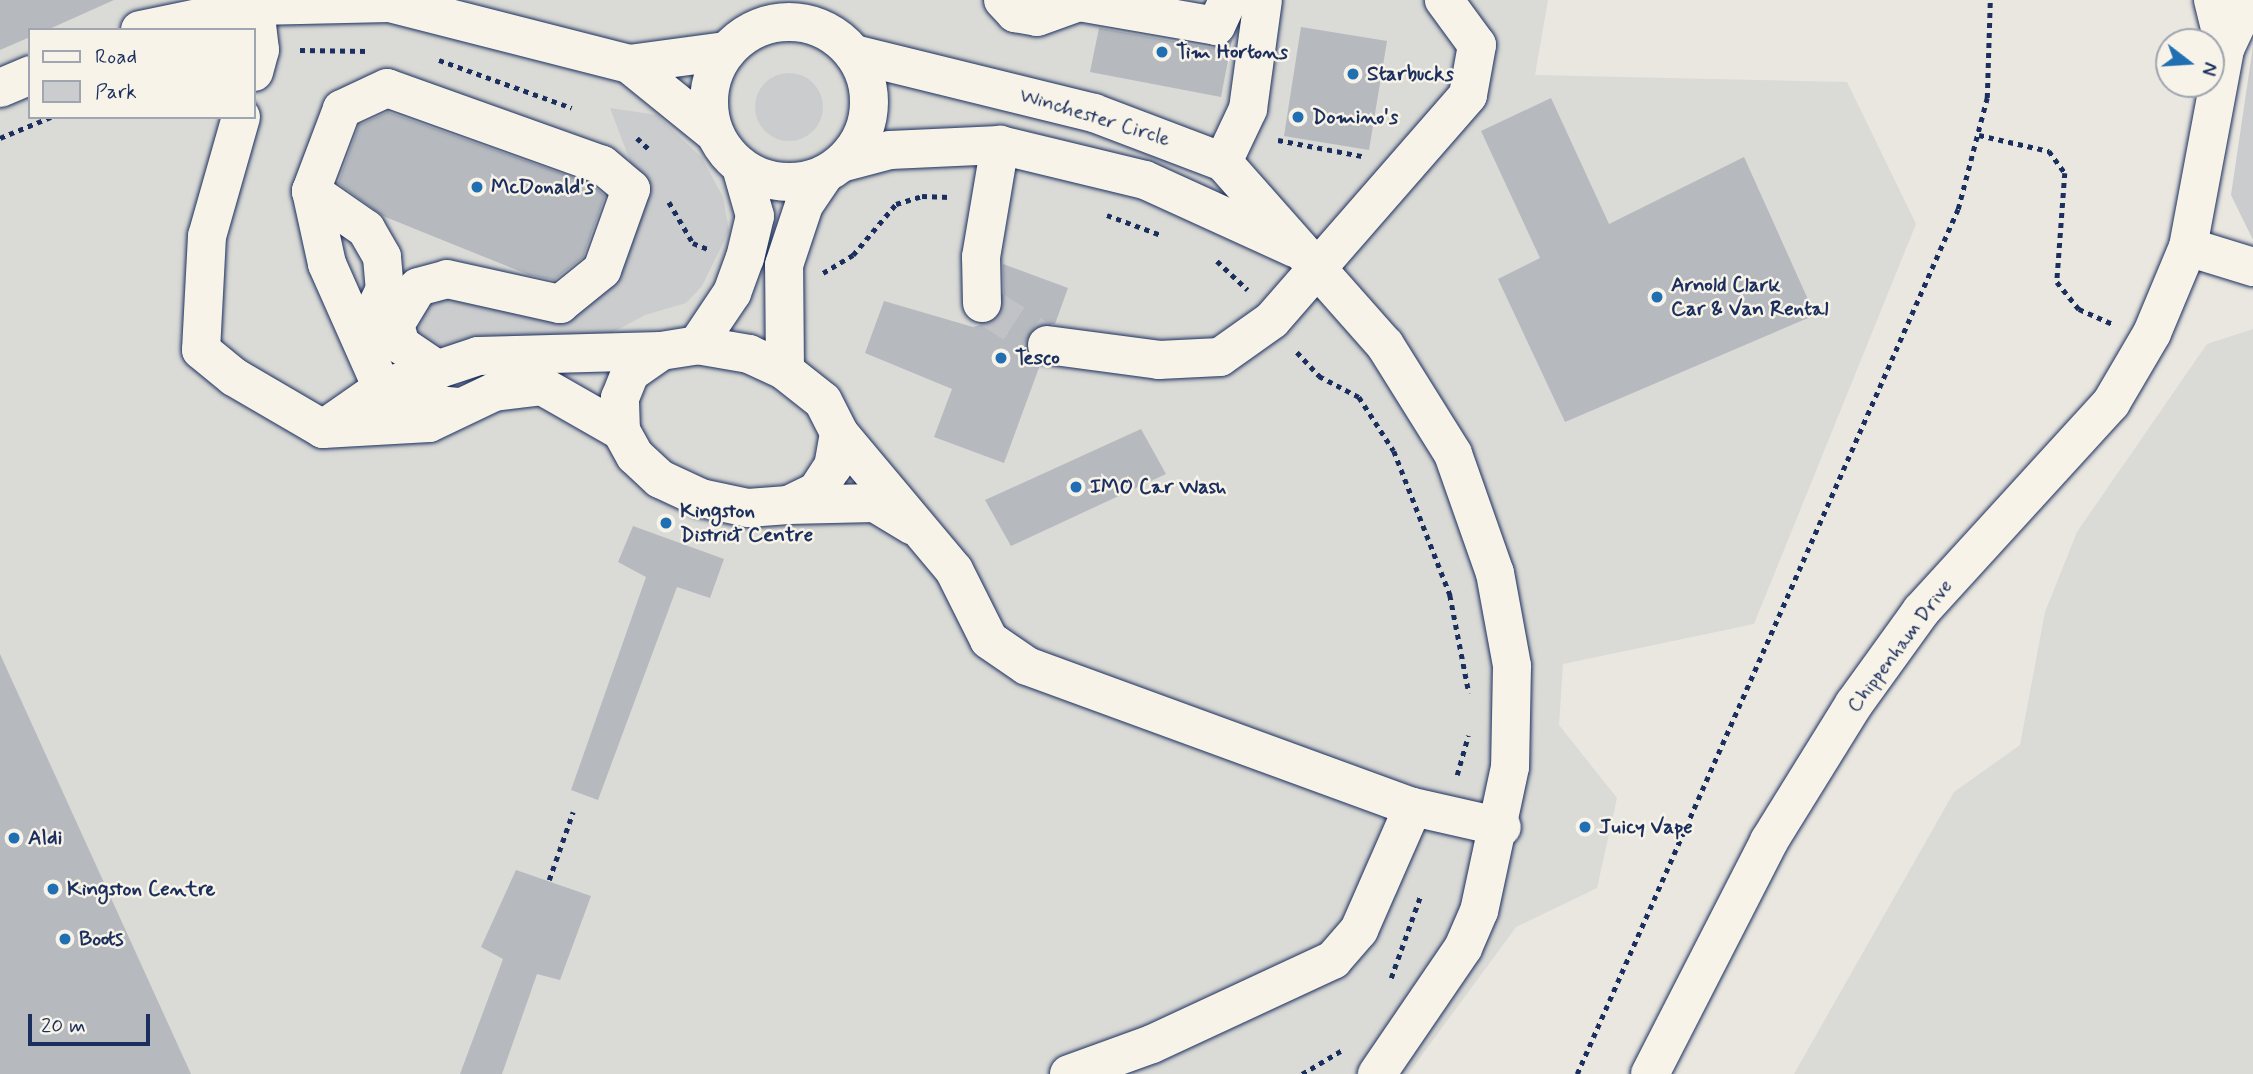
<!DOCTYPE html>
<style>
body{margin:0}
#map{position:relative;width:2253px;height:1074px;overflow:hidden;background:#eae7e0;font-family:Mynerve,sans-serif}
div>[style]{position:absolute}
.built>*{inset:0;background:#dadad6}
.green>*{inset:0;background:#cbcccd}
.round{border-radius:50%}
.building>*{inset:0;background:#b6babf}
.minor-tunnel>*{height:38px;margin-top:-19px;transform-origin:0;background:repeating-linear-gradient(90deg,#c1c2c6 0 38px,transparent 0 57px)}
.path>*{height:4.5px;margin-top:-2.25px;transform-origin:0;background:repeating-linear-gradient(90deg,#1b2f5e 0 5px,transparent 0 10px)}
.roads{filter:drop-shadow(0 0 2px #1b2f5e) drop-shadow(0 0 2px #1b2f5e)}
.minor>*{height:38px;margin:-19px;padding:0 19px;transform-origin:19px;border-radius:19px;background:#f7f3e8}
.minor>.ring{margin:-19px;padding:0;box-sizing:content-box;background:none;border:38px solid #f7f3e8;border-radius:50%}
.highway>*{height:38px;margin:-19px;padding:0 19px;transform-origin:19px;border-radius:19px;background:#f7f3e8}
.dots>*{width:19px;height:19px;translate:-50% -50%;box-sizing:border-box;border:4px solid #f7f3e8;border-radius:50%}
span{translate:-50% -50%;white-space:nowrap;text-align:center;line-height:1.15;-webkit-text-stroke:5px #f7f3e8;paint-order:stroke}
.poi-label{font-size:21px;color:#1b2f5e;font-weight:700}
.left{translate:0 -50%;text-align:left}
.street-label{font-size:21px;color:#1b2f5e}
.legend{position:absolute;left:28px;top:28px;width:228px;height:91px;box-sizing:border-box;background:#f7f3e8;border:2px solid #9fa5b1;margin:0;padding:9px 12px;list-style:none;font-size:21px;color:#1b2f5e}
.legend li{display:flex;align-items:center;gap:14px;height:35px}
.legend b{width:35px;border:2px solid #9fa5b1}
.north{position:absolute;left:2155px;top:28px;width:70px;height:70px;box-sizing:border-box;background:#f7f3e8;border:2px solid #9fa5b1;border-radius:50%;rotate:107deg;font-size:19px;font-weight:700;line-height:28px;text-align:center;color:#1b2f5e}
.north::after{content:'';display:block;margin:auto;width:24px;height:32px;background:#1f6fb2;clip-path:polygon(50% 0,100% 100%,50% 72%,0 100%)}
.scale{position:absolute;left:28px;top:1014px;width:122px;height:32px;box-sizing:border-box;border:4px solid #1b2f5e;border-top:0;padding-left:9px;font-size:21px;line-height:24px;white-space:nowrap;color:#1b2f5e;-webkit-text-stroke:5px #f7f3e8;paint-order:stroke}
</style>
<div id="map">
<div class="built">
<i style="clip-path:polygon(evenodd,0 0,1548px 0,1535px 75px,1847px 82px,1916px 224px,1754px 624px,1563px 664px,1559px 725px,1617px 798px,1597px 888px,1516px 927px,1408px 1074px,0 1074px,0 0,30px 30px,254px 30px,254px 117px,30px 117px,30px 30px)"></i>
<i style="clip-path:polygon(2253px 329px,2253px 1074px,1794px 1074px,1954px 792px,2020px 745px,2045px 612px,2077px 532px,2207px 344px)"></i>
</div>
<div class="green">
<i style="clip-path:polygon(2253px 46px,2253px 240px,2231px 195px)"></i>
<i class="round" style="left:755px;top:73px;width:68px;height:68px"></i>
<i style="clip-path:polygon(610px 108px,657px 115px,702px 158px,723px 197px,729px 231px,702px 286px,686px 303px,645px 315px,608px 335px,450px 354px,415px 338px,409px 315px,423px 295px,565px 310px,637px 179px)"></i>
</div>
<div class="building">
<i style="clip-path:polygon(0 0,114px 0,47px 30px,30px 30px,30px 37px,0 50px)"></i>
<i style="clip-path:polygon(1301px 27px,1387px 41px,1369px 150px,1284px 136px)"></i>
<i style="clip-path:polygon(1099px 28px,1212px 48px,1232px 40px,1221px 97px,1090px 72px)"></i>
<i style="clip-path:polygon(1551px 98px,1609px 224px,1744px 157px,1815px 315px,1565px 422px,1498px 279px,1540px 258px,1481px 131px)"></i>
<i style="clip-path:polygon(388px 112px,591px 184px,605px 196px,583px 257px,554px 280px,529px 275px,383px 216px,338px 183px,359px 125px)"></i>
<i style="clip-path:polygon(1003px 264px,1068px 288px,1055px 324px,1038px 325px,1026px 341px,1027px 354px,1040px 365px,1004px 463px,934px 437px,952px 389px,865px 353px,884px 301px,973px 327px,994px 321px,1004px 303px)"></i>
<i style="clip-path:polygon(1141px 429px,1166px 474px,1011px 546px,985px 500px)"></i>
<i style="clip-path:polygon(633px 526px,724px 559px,710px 598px,677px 587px,598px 800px,571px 790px,646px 577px,618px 562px)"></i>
<i style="clip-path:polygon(0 654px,191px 1074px,0 1074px)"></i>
<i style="clip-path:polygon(516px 870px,591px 896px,560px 980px,537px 974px,502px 1074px,460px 1074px,503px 959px,481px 947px)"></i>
</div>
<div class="minor-tunnel">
<i style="left:982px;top:303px;width:77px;rotate:32.9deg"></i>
</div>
<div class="path">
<i style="left:300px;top:50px;width:68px;rotate:0.8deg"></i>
<i style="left:439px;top:60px;width:141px;rotate:19.8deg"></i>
<i style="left:1979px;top:135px;width:72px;rotate:12.9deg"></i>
<i style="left:2049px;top:151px;width:27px;rotate:54deg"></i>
<i style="left:2065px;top:173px;width:109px;rotate:94.2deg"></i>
<i style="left:2057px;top:282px;width:35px;rotate:51deg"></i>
<i style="left:2079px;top:309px;width:36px;rotate:24deg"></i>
<i style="left:0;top:138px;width:55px;rotate:-22.4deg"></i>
<i style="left:637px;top:138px;width:19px;rotate:43deg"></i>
<i style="left:1278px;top:140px;width:86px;rotate:10.8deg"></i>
<i style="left:669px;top:202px;width:48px;rotate:59.7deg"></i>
<i style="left:693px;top:243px;width:16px;rotate:22deg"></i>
<i style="left:1107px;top:215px;width:58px;rotate:20.3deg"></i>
<i style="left:1217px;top:261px;width:42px;rotate:43.1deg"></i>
<i style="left:823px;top:273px;width:35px;rotate:-31deg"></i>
<i style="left:853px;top:255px;width:67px;rotate:-49.9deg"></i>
<i style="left:896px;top:204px;width:27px;rotate:-17deg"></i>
<i style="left:922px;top:196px;width:28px;rotate:2deg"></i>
<i style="left:1297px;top:352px;width:33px;rotate:47deg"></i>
<i style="left:1319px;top:376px;width:45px;rotate:27.7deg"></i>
<i style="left:1359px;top:397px;width:64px;rotate:57.1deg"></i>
<i style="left:1394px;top:451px;width:155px;rotate:68.7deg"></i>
<i style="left:1450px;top:595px;width:100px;rotate:79deg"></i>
<i style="left:1457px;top:775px;width:41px;rotate:-74.2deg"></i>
<i style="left:549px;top:880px;width:72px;rotate:-70.6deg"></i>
<i style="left:1391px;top:978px;width:86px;rotate:-70.3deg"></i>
<i style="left:1302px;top:1074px;width:49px;rotate:-30.8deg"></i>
<i style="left:1577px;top:1074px;width:945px;rotate:-66.23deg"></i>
<i style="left:1958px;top:209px;width:115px;rotate:-75.4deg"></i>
<i style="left:1987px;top:98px;width:98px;rotate:-88.2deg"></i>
</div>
<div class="roads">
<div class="minor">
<i style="left:1003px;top:0;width:18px;rotate:47deg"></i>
<i style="left:1015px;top:13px;width:22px;rotate:10deg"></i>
<i style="left:1037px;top:17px;width:45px;rotate:-19.7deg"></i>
<i style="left:1079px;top:2px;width:139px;rotate:9.9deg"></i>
<i style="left:1216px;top:26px;width:29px;rotate:-65deg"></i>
<i class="ring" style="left:709px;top:22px;width:122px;height:122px"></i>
<i style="left:140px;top:30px;width:118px;rotate:-11.7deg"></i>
<i style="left:256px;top:6px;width:134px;rotate:-1.3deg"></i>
<i style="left:390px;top:3px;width:247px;rotate:14.3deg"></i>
<i style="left:629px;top:64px;width:108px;rotate:39deg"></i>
<i style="left:854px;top:54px;width:247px;rotate:13.8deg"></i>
<i style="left:1094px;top:113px;width:138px;rotate:20.8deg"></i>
<i style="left:1223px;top:162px;width:244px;rotate:48.5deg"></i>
<i style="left:1385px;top:345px;width:128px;rotate:58deg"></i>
<i style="left:1453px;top:454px;width:126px;rotate:70.6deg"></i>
<i style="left:1495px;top:573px;width:95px;rotate:79.6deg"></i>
<i style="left:1512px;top:666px;width:101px;rotate:91.1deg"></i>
<i style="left:1510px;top:767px;width:147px;rotate:102.1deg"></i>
<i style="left:1479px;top:911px;width:40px;rotate:113.4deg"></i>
<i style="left:1463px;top:948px;width:153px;rotate:124.3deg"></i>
<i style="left:629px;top:64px;width:99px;rotate:-7.6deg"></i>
<i style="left:254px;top:72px;width:23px;rotate:-75deg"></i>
<i style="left:260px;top:50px;width:50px;rotate:-96.8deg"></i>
<i style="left:0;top:88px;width:33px;rotate:-23deg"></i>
<i style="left:241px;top:117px;width:124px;rotate:105.9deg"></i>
<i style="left:207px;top:236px;width:114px;rotate:93deg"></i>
<i style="left:201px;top:350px;width:43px;rotate:39.3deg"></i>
<i style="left:234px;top:377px;width:103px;rotate:30.3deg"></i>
<i style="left:323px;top:429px;width:72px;rotate:-34.8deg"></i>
<i style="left:382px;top:388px;width:101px;rotate:-18.4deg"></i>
<i style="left:478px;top:356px;width:183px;rotate:-1.6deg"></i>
<i style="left:844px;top:162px;width:48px;rotate:-14.6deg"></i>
<i style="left:890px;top:150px;width:110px;rotate:-2.6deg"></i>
<i style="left:1000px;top:145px;width:149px;rotate:13.6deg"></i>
<i style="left:1145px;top:180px;width:164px;rotate:24.5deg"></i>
<i style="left:1223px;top:162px;width:59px;rotate:-64.7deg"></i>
<i style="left:1248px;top:109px;width:110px;rotate:-82.2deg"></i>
<i style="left:311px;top:191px;width:67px;rotate:34.6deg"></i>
<i style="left:366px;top:229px;width:32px;rotate:60deg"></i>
<i style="left:382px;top:257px;width:32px;rotate:85deg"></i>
<i style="left:385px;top:289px;width:46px;rotate:116deg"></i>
<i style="left:982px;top:303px;width:46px;rotate:-91.2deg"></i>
<i style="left:981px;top:257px;width:114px;rotate:-80.4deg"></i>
<i style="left:697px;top:345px;width:53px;rotate:9.8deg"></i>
<i style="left:749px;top:354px;width:40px;rotate:25deg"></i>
<i style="left:785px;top:371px;width:48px;rotate:38.3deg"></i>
<i style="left:823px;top:401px;width:36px;rotate:63deg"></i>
<i style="left:839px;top:433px;width:34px;rotate:100deg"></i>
<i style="left:833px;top:466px;width:30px;rotate:123deg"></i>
<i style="left:817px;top:491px;width:32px;rotate:154deg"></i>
<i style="left:788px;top:505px;width:40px;rotate:175.7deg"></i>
<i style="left:748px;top:508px;width:48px;rotate:-168deg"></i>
<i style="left:701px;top:498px;width:45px;rotate:-155.1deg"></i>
<i style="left:660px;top:479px;width:34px;rotate:-137deg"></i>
<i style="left:635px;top:456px;width:29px;rotate:-119deg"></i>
<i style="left:621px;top:431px;width:33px;rotate:-92deg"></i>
<i style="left:620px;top:398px;width:27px;rotate:-68deg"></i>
<i style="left:630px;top:373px;width:38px;rotate:-35deg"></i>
<i style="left:661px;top:351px;width:36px;rotate:-9deg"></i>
<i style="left:697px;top:345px;width:63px;rotate:-56.1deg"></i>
<i style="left:732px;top:293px;width:37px;rotate:-70deg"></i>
<i style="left:745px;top:258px;width:43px;rotate:-76.6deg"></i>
<i style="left:755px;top:216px;width:51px;rotate:-105.9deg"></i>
<i style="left:1047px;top:345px;width:113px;rotate:7.6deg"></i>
<i style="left:1159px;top:360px;width:61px;rotate:-2.8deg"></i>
<i style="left:1220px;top:357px;width:64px;rotate:-35.4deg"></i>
<i style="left:1272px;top:320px;width:298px;rotate:-48.9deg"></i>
<i style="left:1468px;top:95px;width:51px;rotate:-79.8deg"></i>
<i style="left:1477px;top:45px;width:56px;rotate:-126.3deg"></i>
<i style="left:438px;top:370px;width:45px;rotate:-146deg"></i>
<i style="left:401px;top:345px;width:21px;rotate:-107deg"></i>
<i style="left:395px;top:325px;width:44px;rotate:-58.8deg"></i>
<i style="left:418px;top:287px;width:30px;rotate:-15deg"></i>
<i style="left:447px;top:279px;width:116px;rotate:12.5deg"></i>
<i style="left:560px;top:304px;width:54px;rotate:-39deg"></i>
<i style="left:602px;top:270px;width:86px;rotate:-70.3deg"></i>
<i style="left:631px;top:189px;width:38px;rotate:-140deg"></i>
<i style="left:602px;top:165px;width:228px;rotate:-160.3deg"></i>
<i style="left:387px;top:88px;width:50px;rotate:155deg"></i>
<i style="left:342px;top:109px;width:88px;rotate:110.7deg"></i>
<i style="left:311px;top:191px;width:75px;rotate:77.6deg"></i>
<i style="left:327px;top:264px;width:136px;rotate:66.1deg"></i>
<i style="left:382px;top:388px;width:37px;rotate:24deg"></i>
<i style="left:416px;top:403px;width:42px;rotate:5.4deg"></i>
<i style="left:785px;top:371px;width:106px;rotate:-90.5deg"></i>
<i style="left:784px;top:265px;width:63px;rotate:-71.6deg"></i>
<i style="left:804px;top:205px;width:37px;rotate:-56deg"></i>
<i style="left:323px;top:429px;width:106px;rotate:-3.2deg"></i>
<i style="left:429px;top:423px;width:72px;rotate:-25.5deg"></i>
<i style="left:494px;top:392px;width:48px;rotate:-7.1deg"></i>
<i style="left:542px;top:386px;width:91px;rotate:29.7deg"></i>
<i style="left:839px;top:433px;width:179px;rotate:50deg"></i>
<i style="left:954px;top:570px;width:78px;rotate:63.4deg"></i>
<i style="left:989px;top:640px;width:46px;rotate:34.4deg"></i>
<i style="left:1027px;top:666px;width:411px;rotate:20.1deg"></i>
<i style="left:1413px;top:807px;width:91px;rotate:12.7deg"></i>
<i style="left:788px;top:505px;width:87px;rotate:-1.3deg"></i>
<i style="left:875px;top:503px;width:44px;rotate:31.2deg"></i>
<i style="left:1069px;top:1074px;width:88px;rotate:-19.9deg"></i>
<i style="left:1152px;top:1044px;width:200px;rotate:-24.9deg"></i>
<i style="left:1333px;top:960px;width:40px;rotate:-49deg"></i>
<i style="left:1359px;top:930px;width:134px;rotate:-66.3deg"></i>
<i style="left:1650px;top:1074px;width:262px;rotate:-62.9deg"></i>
<i style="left:1769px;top:841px;width:161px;rotate:-58.2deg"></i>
<i style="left:1854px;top:704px;width:115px;rotate:-54.2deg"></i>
<i style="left:1921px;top:611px;width:282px;rotate:-47.6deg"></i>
<i style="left:2111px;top:403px;width:81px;rotate:-59.6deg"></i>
<i style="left:2152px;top:333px;width:93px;rotate:-67.3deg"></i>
<i style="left:2188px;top:247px;width:68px;rotate:17.1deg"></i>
</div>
<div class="highway">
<i style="left:2213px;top:0;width:50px;rotate:76.2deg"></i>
<i style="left:2188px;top:247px;width:201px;rotate:-79.4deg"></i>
<i style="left:2225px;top:49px;width:54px;rotate:-64.9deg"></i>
</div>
</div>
<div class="dots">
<i style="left:1162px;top:52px;background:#1f6fb2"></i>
<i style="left:1353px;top:74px;background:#1f6fb2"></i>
<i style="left:1298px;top:117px;background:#1f6fb2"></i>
<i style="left:477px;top:187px;background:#1f6fb2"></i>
<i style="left:1657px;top:297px;background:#1f6fb2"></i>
<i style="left:1001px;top:358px;background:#1f6fb2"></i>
<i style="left:1076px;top:487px;background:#1f6fb2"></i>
<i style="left:666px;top:523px;background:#1f6fb2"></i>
<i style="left:1585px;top:827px;background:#1f6fb2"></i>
<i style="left:14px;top:838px;background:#1f6fb2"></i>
<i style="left:53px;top:889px;background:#1f6fb2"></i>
<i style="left:65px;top:939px;background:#1f6fb2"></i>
</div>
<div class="poi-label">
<span class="left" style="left:1176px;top:52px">Tim Hortons</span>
<span class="left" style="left:1367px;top:74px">Starbucks</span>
<span class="left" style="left:1312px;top:117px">Domino's</span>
<span class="left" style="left:491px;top:187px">McDonald's</span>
<span class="left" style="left:1671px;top:297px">Arnold Clark<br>Car &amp; Van Rental</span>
<span class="left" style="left:1015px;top:358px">Tesco</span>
<span class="left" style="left:1090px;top:487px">IMO Car Wash</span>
<span class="left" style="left:680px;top:523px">Kingston<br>District Centre</span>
<span class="left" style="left:1599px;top:827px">Juicy Vape</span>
<span class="left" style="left:28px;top:838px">Aldi</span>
<span class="left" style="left:67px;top:889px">Kingston Centre</span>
<span class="left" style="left:79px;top:939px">Boots</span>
</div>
<div class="street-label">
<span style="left:1095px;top:117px;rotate:17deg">Winchester Circle</span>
<span style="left:1900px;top:646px;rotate:-53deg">Chippenham Drive</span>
</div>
<ul class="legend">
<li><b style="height:9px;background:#f7f3e8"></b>Road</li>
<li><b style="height:19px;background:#cbcccd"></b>Park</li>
</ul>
<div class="north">N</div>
<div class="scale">20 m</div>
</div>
